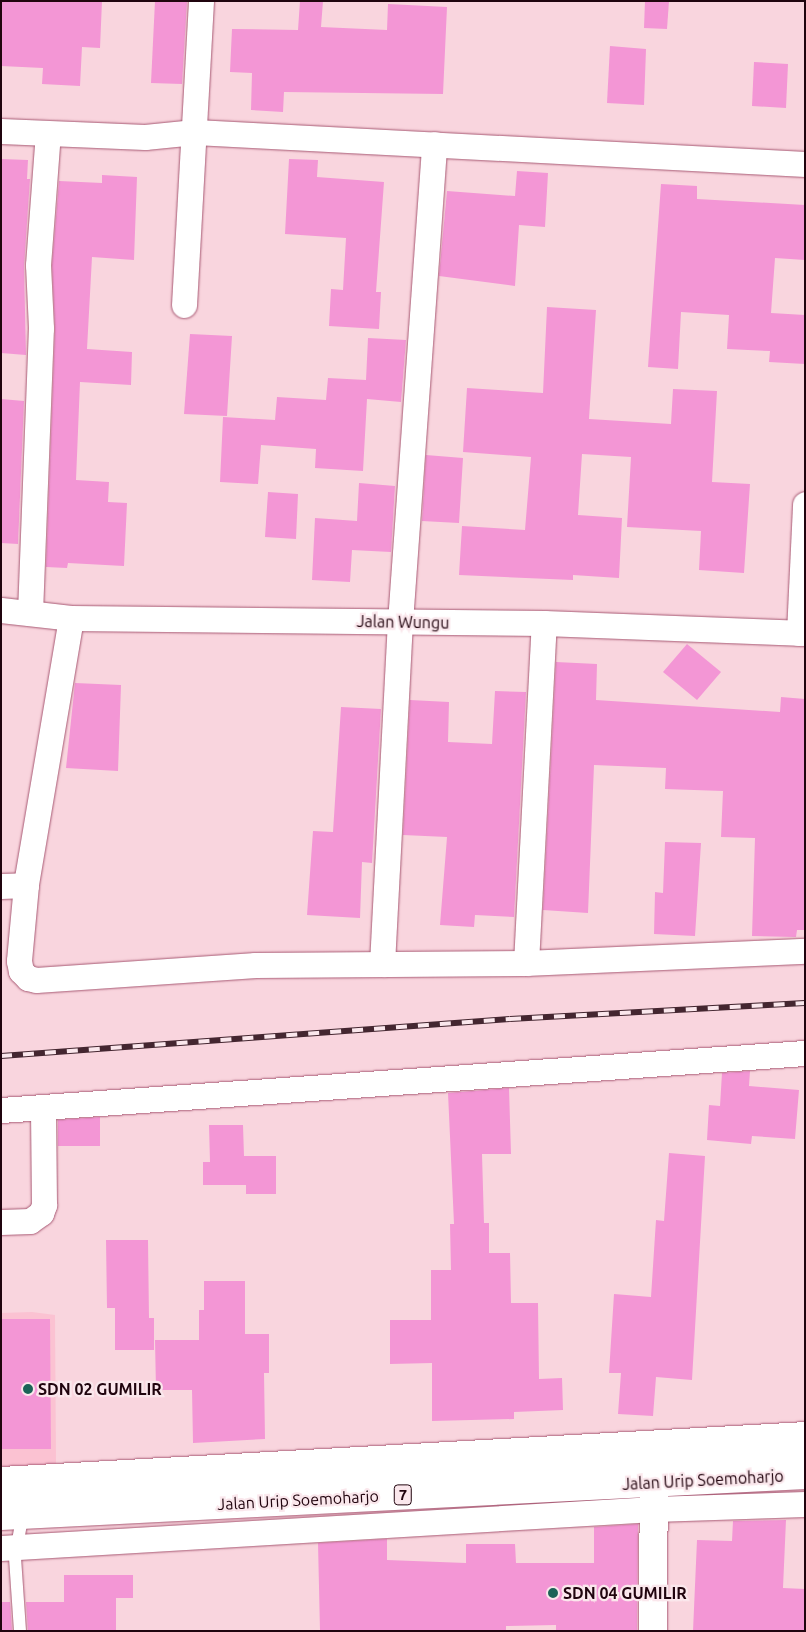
<!DOCTYPE html>
<style>
body{margin:0}
#map{position:relative;width:806px;height:1632px;overflow:hidden;background:#f9d5de;font-family:Ubuntu,sans-serif}
div>[style]{position:absolute}
.built>*{inset:0;background:#fbc2d2}
.building>*{inset:0;background:#f396d5}
.roads{filter:drop-shadow(0 0 1px #a85a74) drop-shadow(0 0 1px #a85a74)}
.lane>*{height:12px;margin:-6px;padding:0 6px;transform-origin:6px;border-radius:6px;background:#fff}
.street>*{height:25px;margin:-12.5px;padding:0 12.5px;transform-origin:12.5px;border-radius:12.5px;background:#fff}
.secondary>*{height:28px;margin:-14px;padding:0 14px;transform-origin:14px;border-radius:14px;background:#fff}
.highway>*{height:28px;margin:-14px;padding:0 14px;transform-origin:14px;border-radius:14px;background:#fff}
.rail>*{height:5.5px;margin-top:-2.75px;transform-origin:0;background:repeating-linear-gradient(90deg,#fae7ec 0 11px,#442630 0 22px);box-sizing:border-box;border-block:1px solid #442630}
.dots>*{width:14px;height:14px;translate:-50% -50%;box-sizing:border-box;border:2px solid #fae7ec;border-radius:50%}
span{translate:-50% -50%;white-space:nowrap;text-align:center;line-height:1.15;-webkit-text-stroke:4.5px #fae7ec;paint-order:stroke}
.shield-label span{padding:1px 4px;background:#fae7ec;border:1px solid;border-radius:4px;-webkit-text-stroke-width:0}
.shield-label{font-size:15px;color:#20040e;font-weight:700}
.street-label{font-size:16px;color:#20040e}
.poi-label{font-size:16px;color:#20040e;font-weight:700}
.left{translate:0 -50%;text-align:left}
.frame{position:absolute;inset:0;border:2px solid #20040e;pointer-events:none}
</style>
<div id="map">
<div class="built">
<i style="clip-path:polygon(32px 1312px,55px 1315px,56px 1464px,1px 1468px,1px 1313px)"></i>
</div>
<div class="building">
<i style="clip-path:polygon(1px 1px,102px 1px,100px 48px,82px 47px,80px 86px,42px 84px,43px 68px,1px 66px)"></i>
<i style="clip-path:polygon(155px 1px,187px 1px,182px 84px,151px 83px)"></i>
<i style="clip-path:polygon(300px 1px,323px 1px,321px 27px,387px 30px,388px 4px,447px 7px,443px 94px,284px 92px,283px 112px,251px 110px,252px 73px,230px 72px,232px 29px,298px 30px)"></i>
<i style="clip-path:polygon(645px 1px,669px 1px,667px 29px,644px 28px)"></i>
<i style="clip-path:polygon(610px 46px,646px 49px,644px 105px,607px 103px)"></i>
<i style="clip-path:polygon(754px 62px,788px 64px,786px 108px,752px 106px)"></i>
<i style="clip-path:polygon(1px 159px,28px 160px,27px 179px,30px 179px,24px 266px,26px 355px,1px 353px)"></i>
<i style="clip-path:polygon(289px 159px,318px 160px,317px 177px,384px 182px,376px 292px,381px 292px,379px 329px,329px 326px,331px 289px,343px 290px,346px 238px,285px 234px)"></i>
<i style="clip-path:polygon(517px 171px,548px 173px,545px 227px,519px 225px,515px 286px,439px 276px,447px 191px,515px 196px)"></i>
<i style="clip-path:polygon(102px 175px,137px 177px,134px 260px,92px 257px,87px 349px,132px 352px,131px 385px,80px 382px,76px 480px,109px 482px,108px 502px,127px 503px,124px 566px,68px 563px,67px 568px,46px 567px,55px 329px,52px 265px,59px 181px,102px 183px)"></i>
<i style="clip-path:polygon(661px 184px,697px 186px,697px 199px,805px 205px,805px 260px,775px 258px,771px 313px,805px 315px,805px 364px,769px 362px,770px 351px,727px 349px,729px 315px,681px 312px,678px 369px,648px 367px)"></i>
<i style="clip-path:polygon(547px 307px,596px 310px,589px 419px,671px 424px,673px 389px,717px 391px,712px 482px,750px 484px,744px 573px,699px 570px,701px 531px,627px 527px,631px 457px,582px 454px,578px 515px,622px 518px,619px 578px,573px 575px,573px 580px,459px 575px,462px 526px,525px 530px,531px 457px,463px 452px,467px 388px,543px 393px)"></i>
<i style="clip-path:polygon(190px 334px,232px 336px,227px 416px,184px 414px)"></i>
<i style="clip-path:polygon(368px 338px,406px 340px,401px 402px,367px 399px,363px 471px,315px 468px,316px 449px,261px 445px,258px 484px,220px 482px,223px 417px,275px 420px,277px 397px,326px 400px,328px 378px,366px 380px)"></i>
<i style="clip-path:polygon(1px 399px,24px 401px,18px 544px,1px 543px)"></i>
<i style="clip-path:polygon(426px 455px,463px 458px,459px 523px,422px 521px)"></i>
<i style="clip-path:polygon(359px 483px,395px 486px,391px 552px,352px 550px,350px 582px,312px 580px,315px 518px,357px 521px)"></i>
<i style="clip-path:polygon(268px 492px,298px 494px,296px 539px,265px 537px)"></i>
<i style="clip-path:polygon(687px 644px,721px 672px,697px 700px,663px 672px)"></i>
<i style="clip-path:polygon(556px 662px,597px 664px,596px 700px,780px 712px,781px 697px,805px 699px,805px 930px,797px 930px,796px 937px,752px 936px,755px 838px,721px 837px,723px 791px,665px 789px,666px 768px,594px 765px,588px 913px,543px 910px)"></i>
<i style="clip-path:polygon(75px 683px,121px 685px,118px 771px,66px 768px)"></i>
<i style="clip-path:polygon(495px 691px,526px 692px,514px 917px,475px 915px,474px 927px,440px 925px,447px 837px,403px 835px,410px 700px,449px 702px,448px 742px,492px 744px)"></i>
<i style="clip-path:polygon(341px 707px,381px 709px,372px 863px,362px 862px,360px 918px,307px 915px,313px 831px,333px 832px)"></i>
<i style="clip-path:polygon(665px 842px,701px 843px,695px 936px,654px 934px,655px 892px,663px 893px)"></i>
<i style="clip-path:polygon(750px 1071px,749px 1086px,799px 1090px,795px 1139px,752px 1136px,751px 1144px,707px 1140px,709px 1105px,720px 1106px,722px 1073px)"></i>
<i style="clip-path:polygon(509px 1088px,511px 1154px,482px 1154px,484px 1223px,489px 1223px,489px 1253px,510px 1253px,511px 1303px,538px 1303px,539px 1379px,562px 1378px,563px 1410px,514px 1412px,514px 1419px,432px 1421px,432px 1363px,390px 1364px,390px 1320px,431px 1320px,431px 1270px,451px 1270px,450px 1224px,454px 1224px,448px 1093px)"></i>
<i style="clip-path:polygon(100px 1117px,100px 1146px,58px 1146px,58px 1120px)"></i>
<i style="clip-path:polygon(209px 1125px,243px 1125px,244px 1156px,276px 1156px,276px 1194px,246px 1194px,246px 1185px,203px 1185px,203px 1162px,210px 1162px)"></i>
<i style="clip-path:polygon(669px 1153px,705px 1156px,692px 1380px,656px 1377px,653px 1416px,618px 1414px,621px 1373px,609px 1373px,614px 1294px,651px 1297px,656px 1220px,664px 1221px)"></i>
<i style="clip-path:polygon(106px 1240px,148px 1240px,149px 1318px,154px 1318px,154px 1350px,115px 1350px,115px 1308px,107px 1308px)"></i>
<i style="clip-path:polygon(204px 1281px,245px 1281px,245px 1334px,269px 1334px,269px 1373px,264px 1373px,265px 1439px,193px 1443px,192px 1390px,156px 1390px,155px 1340px,199px 1340px,199px 1310px,204px 1310px)"></i>
<i style="clip-path:polygon(1px 1319px,50px 1319px,51px 1449px,1px 1449px)"></i>
<i style="clip-path:polygon(786px 1520px,783px 1588px,805px 1589px,805px 1631px,693px 1631px,697px 1540px,732px 1541px,733px 1521px)"></i>
<i style="clip-path:polygon(638px 1524px,637px 1631px,556px 1631px,556px 1625px,506px 1626px,506px 1631px,320px 1631px,318px 1543px,387px 1539px,387px 1560px,466px 1563px,466px 1544px,515px 1544px,516px 1563px,594px 1563px,594px 1527px)"></i>
<i style="clip-path:polygon(64px 1575px,133px 1575px,133px 1598px,116px 1598px,116px 1631px,28px 1631px,26px 1602px,64px 1602px)"></i>
<i style="clip-path:polygon(1px 1602px,10px 1602px,12px 1631px,1px 1631px)"></i>
</div>
<div class="roads">
<div class="lane">
<i style="left:20px;top:1631px;width:74px;rotate:-93.9deg"></i>
<i style="left:15px;top:1557px;width:45px;rotate:-79.7deg"></i>
</div>
<div class="street">
<i style="left:1px;top:131px;width:144px;rotate:2.4deg"></i>
<i style="left:145px;top:137px;width:50px;rotate:-5.7deg"></i>
<i style="left:195px;top:132px;width:611px;rotate:3deg"></i>
<i style="left:184px;top:305px;width:304px;rotate:-86.8deg"></i>
<i style="left:1px;top:610px;width:70px;rotate:6.5deg"></i>
<i style="left:71px;top:618px;width:473px;rotate:0.6deg"></i>
<i style="left:544px;top:623px;width:261px;rotate:2.2deg"></i>
<i style="left:30px;top:613px;width:285px;rotate:-87.8deg"></i>
<i style="left:41px;top:328px;width:63px;rotate:-92.7deg"></i>
<i style="left:38px;top:265px;width:132px;rotate:-85.7deg"></i>
<i style="left:71px;top:618px;width:271px;rotate:99.6deg"></i>
<i style="left:26px;top:885px;width:76px;rotate:95.3deg"></i>
<i style="left:19px;top:961px;width:10px;rotate:79deg"></i>
<i style="left:21px;top:971px;width:10px;rotate:45deg"></i>
<i style="left:28px;top:978px;width:8px;rotate:14deg"></i>
<i style="left:36px;top:980px;width:220px;rotate:-3.9deg"></i>
<i style="left:255px;top:965px;width:271px;rotate:-0.4deg"></i>
<i style="left:526px;top:963px;width:279px;rotate:-2.5deg"></i>
<i style="left:799px;top:633px;width:129px;rotate:-87.3deg"></i>
<i style="left:1px;top:886px;width:25px;rotate:-2deg"></i>
<i style="left:526px;top:963px;width:340px;rotate:-87deg"></i>
<i style="left:382px;top:964px;width:342px;rotate:-87deg"></i>
<i style="left:400px;top:622px;width:479px;rotate:-85.9deg"></i>
<i style="left:1px;top:1110px;width:806px;rotate:-4.06deg"></i>
<i style="left:1px;top:1222px;width:29px;rotate:-2deg"></i>
<i style="left:30px;top:1221px;width:14px;rotate:-36deg"></i>
<i style="left:41px;top:1213px;width:9px;rotate:-69deg"></i>
<i style="left:44px;top:1205px;width:98px;rotate:-90.6deg"></i>
<i style="left:1px;top:1479px;width:805px;rotate:-3.2deg"></i>
<i style="left:1px;top:1548px;width:654px;rotate:-3.42deg"></i>
<i style="left:654px;top:1509px;width:151px;rotate:-1.9deg"></i>
</div>
<div class="secondary">
<i style="left:653px;top:1631px;width:171px;rotate:-89.7deg"></i>
</div>
<div class="highway">
<i style="left:1px;top:1493px;width:805px;rotate:-2.92deg"></i>
<i style="left:1px;top:1516px;width:805px;rotate:-2.92deg"></i>
</div>
</div>
<div class="rail">
<i style="left:1px;top:1056px;width:510px;rotate:-4.16deg"></i>
<i style="left:510px;top:1019px;width:295px;rotate:-3.1deg"></i>
</div>
<div class="dots">
<i style="left:28px;top:1389px;background:#1c6358"></i>
<i style="left:553px;top:1593px;background:#1c6358"></i>
</div>
<div class="shield-label">
<span style="left:403px;top:1495px">7</span>
</div>
<div class="street-label">
<span style="left:403px;top:622px;rotate:1deg">Jalan Wungu</span>
<span style="left:703px;top:1480px;rotate:-3deg">Jalan Urip Soemoharjo</span>
<span style="left:298px;top:1500px;rotate:-3deg">Jalan Urip Soemoharjo</span>
</div>
<div class="poi-label">
<span class="left" style="left:38px;top:1389px">SDN 02 GUMILIR</span>
<span class="left" style="left:563px;top:1593px">SDN 04 GUMILIR</span>
</div>
<div class="frame"></div>
</div>
